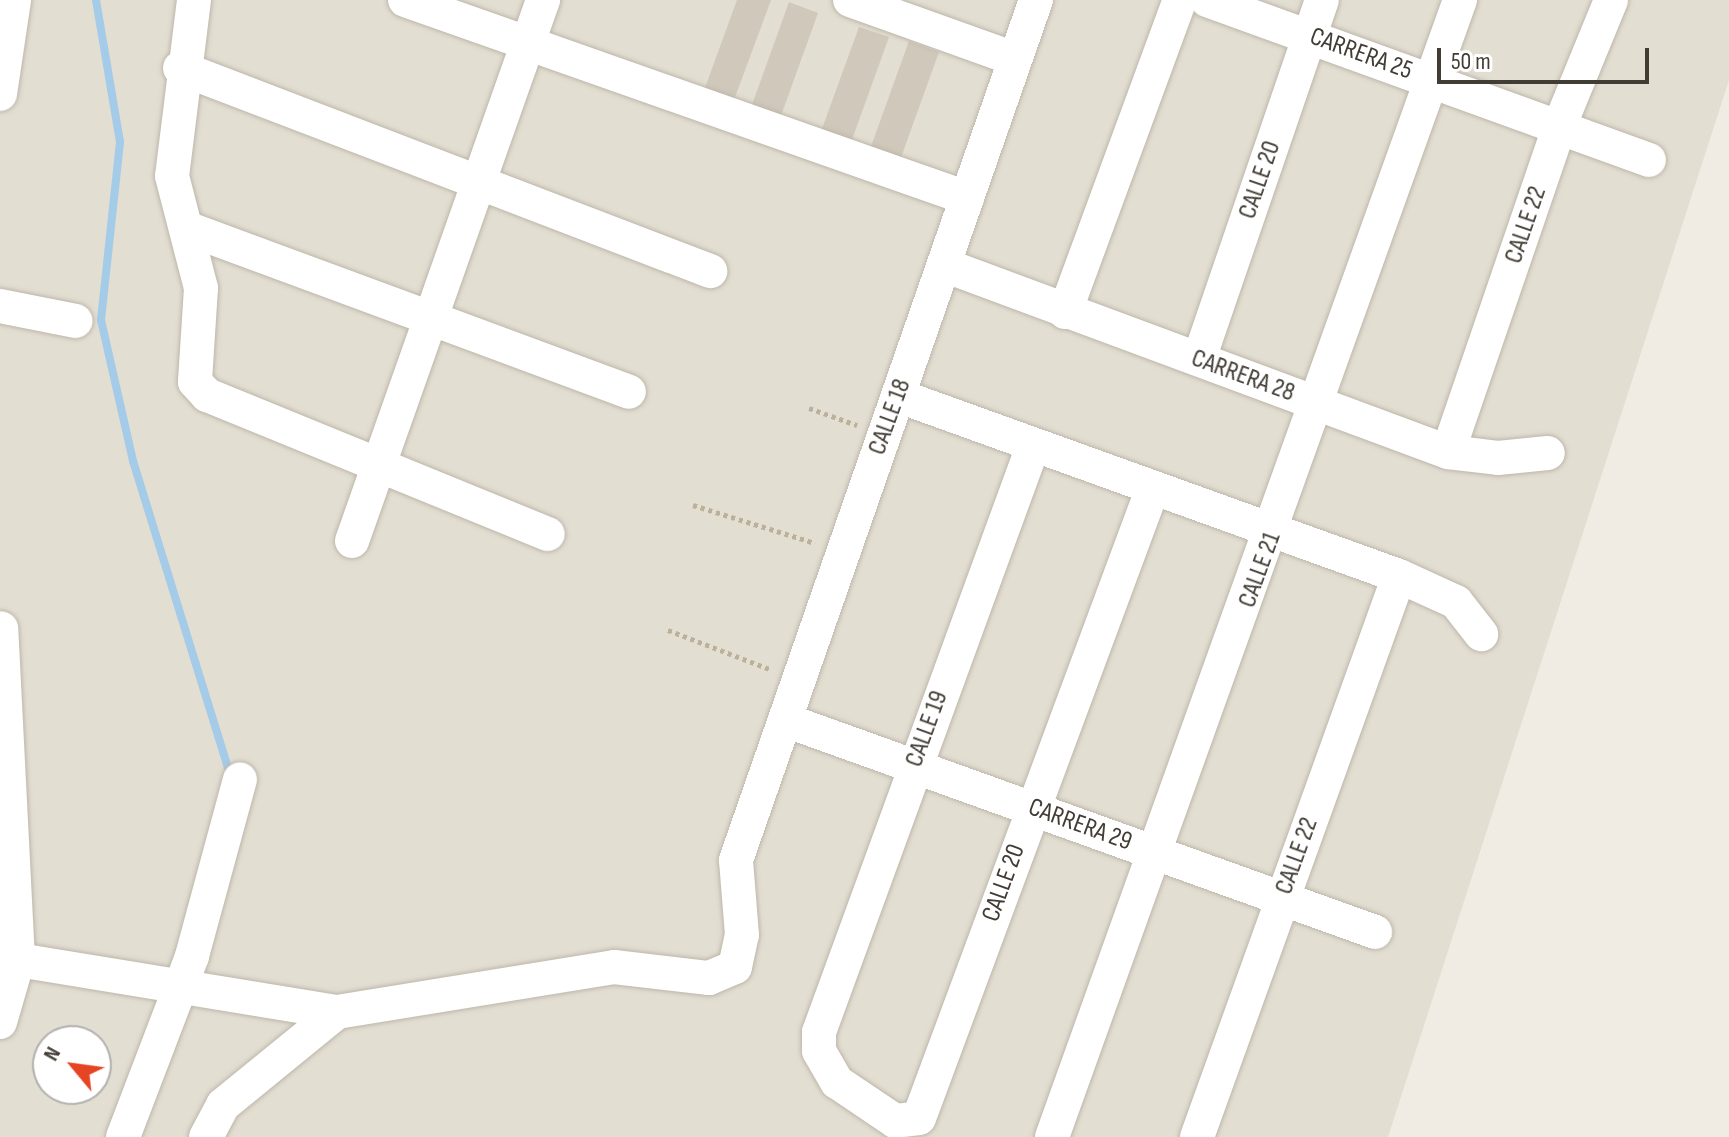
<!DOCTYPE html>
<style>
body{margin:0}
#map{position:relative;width:1729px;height:1137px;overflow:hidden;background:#f0ece3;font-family:"Sofia Sans Condensed",sans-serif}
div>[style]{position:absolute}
.residential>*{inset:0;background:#e3ded2}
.stream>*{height:8px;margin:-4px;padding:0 4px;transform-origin:4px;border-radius:4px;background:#a4cbe8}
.building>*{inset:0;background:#d0c8ba}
.path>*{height:5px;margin-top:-2.5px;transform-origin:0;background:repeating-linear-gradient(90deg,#bbb099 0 4px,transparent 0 8px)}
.roads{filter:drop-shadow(0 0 2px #bdb7aa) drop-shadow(0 0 2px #bdb7aa)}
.minor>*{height:34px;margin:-17px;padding:0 17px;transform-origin:17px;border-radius:17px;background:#fff}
span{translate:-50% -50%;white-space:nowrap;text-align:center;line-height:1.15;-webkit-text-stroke:6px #fff;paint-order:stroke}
.street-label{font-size:26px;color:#413c34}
.north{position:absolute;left:32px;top:1025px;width:80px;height:80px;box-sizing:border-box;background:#fff;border:2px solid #b3b1ae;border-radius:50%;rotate:299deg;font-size:22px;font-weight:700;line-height:32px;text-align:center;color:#413c34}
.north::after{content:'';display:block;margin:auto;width:28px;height:36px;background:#e64524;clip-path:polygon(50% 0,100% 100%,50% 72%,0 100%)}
.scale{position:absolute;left:1437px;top:48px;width:212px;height:36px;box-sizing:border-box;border:4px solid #413c34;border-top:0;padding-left:10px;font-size:24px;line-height:28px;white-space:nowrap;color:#413c34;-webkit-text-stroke:6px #fff;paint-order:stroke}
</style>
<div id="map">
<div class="residential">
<i style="clip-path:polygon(evenodd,0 0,1729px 0,1729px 80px,1388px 1137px,0 1137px,0 0,48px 1041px,96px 1041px,96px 1089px,48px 1089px,48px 1041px)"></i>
</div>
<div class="stream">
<i style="left:96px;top:0;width:144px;rotate:80.4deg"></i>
<i style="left:120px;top:142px;width:179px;rotate:96.1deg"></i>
<i style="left:101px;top:320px;width:145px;rotate:77.2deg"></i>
<i style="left:133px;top:461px;width:332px;rotate:72.8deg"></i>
</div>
<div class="building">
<i style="clip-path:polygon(737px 0,771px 0,731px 108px,702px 96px)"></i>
<i style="clip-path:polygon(789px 2px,818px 13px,778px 124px,749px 113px)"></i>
<i style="clip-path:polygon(859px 27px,889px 37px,849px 148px,819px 137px)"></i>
<i style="clip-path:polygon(909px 41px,939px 52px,899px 163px,869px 152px)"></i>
</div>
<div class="path">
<i style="left:809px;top:408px;width:51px;rotate:19.5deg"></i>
<i style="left:693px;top:505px;width:128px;rotate:17.3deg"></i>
<i style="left:668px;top:630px;width:111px;rotate:21deg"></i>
</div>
<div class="roads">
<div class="minor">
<i style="left:194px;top:0;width:177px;rotate:97.1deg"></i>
<i style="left:172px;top:176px;width:116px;rotate:75.5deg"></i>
<i style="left:201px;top:288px;width:94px;rotate:93.7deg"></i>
<i style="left:195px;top:382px;width:18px;rotate:47deg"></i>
<i style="left:207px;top:395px;width:368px;rotate:22.2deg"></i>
<i style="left:405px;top:0;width:596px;rotate:19.41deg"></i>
<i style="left:850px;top:0;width:175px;rotate:19.7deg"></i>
<i style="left:1207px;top:0;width:470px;rotate:19.9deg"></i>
<i style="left:180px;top:68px;width:568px;rotate:20.96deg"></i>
<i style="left:0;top:94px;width:95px;rotate:-81.5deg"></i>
<i style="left:189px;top:229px;width:469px;rotate:20.3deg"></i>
<i style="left:944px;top:265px;width:538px;rotate:20.36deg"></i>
<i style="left:1448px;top:452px;width:50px;rotate:6.8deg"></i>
<i style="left:1498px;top:458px;width:50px;rotate:-5.7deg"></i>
<i style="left:0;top:306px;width:77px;rotate:11.2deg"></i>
<i style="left:1065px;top:312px;width:333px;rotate:-69.8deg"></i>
<i style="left:1199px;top:359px;width:379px;rotate:-71.1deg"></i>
<i style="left:899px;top:396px;width:531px;rotate:19.8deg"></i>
<i style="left:1399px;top:576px;width:63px;rotate:24.5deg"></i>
<i style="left:1456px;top:602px;width:41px;rotate:52deg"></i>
<i style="left:1033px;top:446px;width:624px;rotate:110.06deg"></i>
<i style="left:819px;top:1032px;width:19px;rotate:90deg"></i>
<i style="left:819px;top:1051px;width:36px;rotate:60deg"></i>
<i style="left:837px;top:1082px;width:70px;rotate:33.9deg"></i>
<i style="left:895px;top:1121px;width:24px;rotate:-7deg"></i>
<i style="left:919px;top:1118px;width:670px;rotate:-69.64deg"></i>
<i style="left:1448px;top:452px;width:343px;rotate:-71.1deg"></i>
<i style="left:1559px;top:127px;width:137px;rotate:-67.7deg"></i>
<i style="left:352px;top:541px;width:574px;rotate:-70.55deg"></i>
<i style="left:785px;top:720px;width:627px;rotate:19.76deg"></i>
<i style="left:0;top:957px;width:341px;rotate:9.3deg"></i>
<i style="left:0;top:1022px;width:65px;rotate:-73.8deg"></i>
<i style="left:18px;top:960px;width:332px;rotate:-92.9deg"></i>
<i style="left:123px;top:1137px;width:194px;rotate:-69.1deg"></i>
<i style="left:192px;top:956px;width:183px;rotate:-74.8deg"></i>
<i style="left:206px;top:1137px;width:36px;rotate:-62deg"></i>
<i style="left:223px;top:1105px;width:147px;rotate:-39.2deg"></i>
<i style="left:337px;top:1012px;width:281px;rotate:-9.2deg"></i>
<i style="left:614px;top:967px;width:96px;rotate:6.6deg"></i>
<i style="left:709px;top:978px;width:28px;rotate:-23deg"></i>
<i style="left:735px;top:967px;width:33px;rotate:-78deg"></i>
<i style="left:742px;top:935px;width:75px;rotate:-94.6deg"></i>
<i style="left:736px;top:860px;width:911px;rotate:-70.77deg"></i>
<i style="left:1052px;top:1137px;width:1208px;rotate:-70.26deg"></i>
<i style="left:1197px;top:1137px;width:596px;rotate:-70.2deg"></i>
</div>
</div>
<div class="street-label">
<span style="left:1361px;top:54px;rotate:20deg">CARRERA 25</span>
<span style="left:1260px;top:180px;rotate:-71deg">CALLE 20</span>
<span style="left:1526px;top:225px;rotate:-71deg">CALLE 22</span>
<span style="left:1243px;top:376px;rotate:20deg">CARRERA 28</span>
<span style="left:890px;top:417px;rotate:-70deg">CALLE 18</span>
<span style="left:1260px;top:570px;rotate:-70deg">CALLE 21</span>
<span style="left:927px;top:729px;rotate:-70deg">CALLE 19</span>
<span style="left:1080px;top:825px;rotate:20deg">CARRERA 29</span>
<span style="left:1297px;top:856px;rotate:-70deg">CALLE 22</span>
<span style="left:1004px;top:883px;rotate:-70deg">CALLE 20</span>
</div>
<div class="north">N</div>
<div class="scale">50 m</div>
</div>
